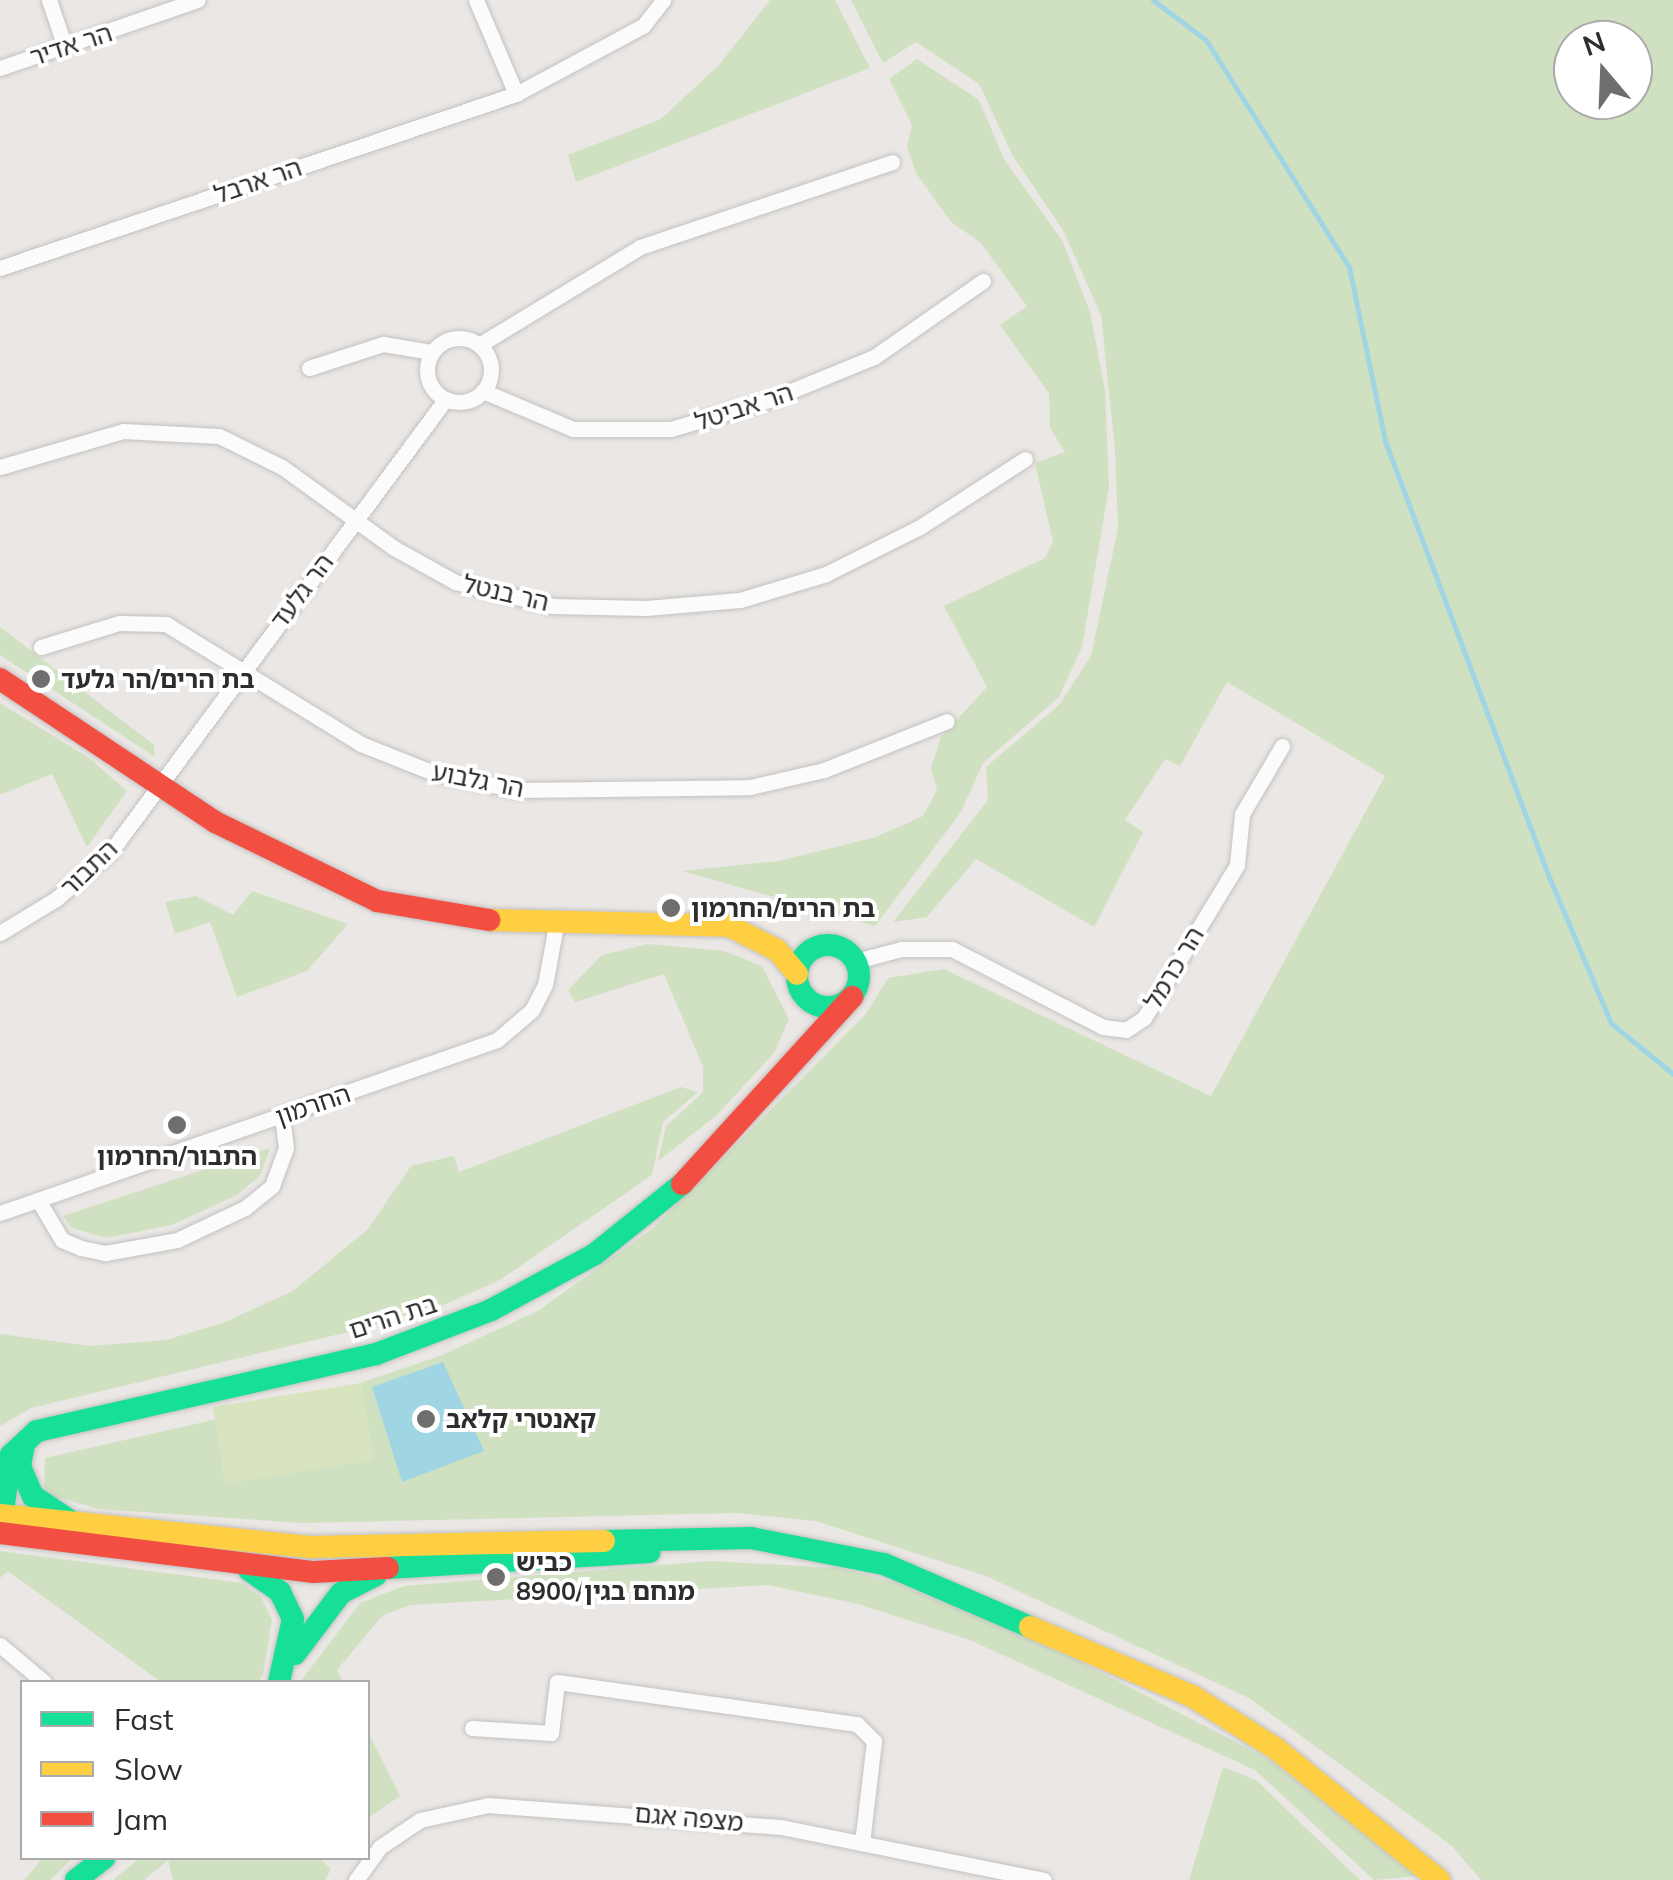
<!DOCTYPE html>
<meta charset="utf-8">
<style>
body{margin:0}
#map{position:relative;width:1673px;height:1880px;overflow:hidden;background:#eae7e4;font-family:Mulish,"Noto Sans Hebrew",sans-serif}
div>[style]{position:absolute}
.green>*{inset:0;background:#d0e1c1}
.pitch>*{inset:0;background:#d8e4c0}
.water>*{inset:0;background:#a0d5e3}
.stream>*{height:5px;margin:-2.5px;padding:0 2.5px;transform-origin:2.5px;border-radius:2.5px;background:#a0d5e3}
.roads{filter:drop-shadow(0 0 2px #c3c2c2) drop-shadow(0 0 2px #c3c2c2)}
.street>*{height:15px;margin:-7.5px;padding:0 7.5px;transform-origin:7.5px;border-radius:7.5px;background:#fcfbfb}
.street>.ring{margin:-7.5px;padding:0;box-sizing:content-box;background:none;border:15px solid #fcfbfb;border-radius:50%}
.fast>*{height:22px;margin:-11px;padding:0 11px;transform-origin:11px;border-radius:11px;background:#16e098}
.fast>.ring{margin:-11px;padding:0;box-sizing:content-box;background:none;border:22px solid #16e098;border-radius:50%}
.slow>*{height:22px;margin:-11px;padding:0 11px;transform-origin:11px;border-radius:11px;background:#ffcf43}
.jam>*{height:22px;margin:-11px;padding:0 11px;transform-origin:11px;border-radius:11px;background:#f24e42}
.dots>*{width:28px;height:28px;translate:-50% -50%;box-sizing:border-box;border:5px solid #fff;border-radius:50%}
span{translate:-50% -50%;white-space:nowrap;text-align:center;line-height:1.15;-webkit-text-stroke:8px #fff;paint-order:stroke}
.street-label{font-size:25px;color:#2d2d2d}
.poi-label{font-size:25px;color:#2d2d2d;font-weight:700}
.left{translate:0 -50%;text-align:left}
.legend{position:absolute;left:20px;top:1680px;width:350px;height:180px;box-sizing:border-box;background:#fff;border:2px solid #ababab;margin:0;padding:12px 18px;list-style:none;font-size:30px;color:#2d2d2d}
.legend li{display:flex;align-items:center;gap:20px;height:50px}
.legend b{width:50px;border:2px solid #ababab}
.north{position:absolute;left:1553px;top:20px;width:100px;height:100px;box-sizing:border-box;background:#fff;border:2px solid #ababab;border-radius:50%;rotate:341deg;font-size:28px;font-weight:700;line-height:40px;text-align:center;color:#2d2d2d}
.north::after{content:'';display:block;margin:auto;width:35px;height:45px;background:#6f6e6d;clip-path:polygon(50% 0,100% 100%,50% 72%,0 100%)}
</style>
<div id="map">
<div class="green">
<i style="clip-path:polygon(770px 0,835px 0,870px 68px,576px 182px,568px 155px,661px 119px,719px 65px)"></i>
<i style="clip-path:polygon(evenodd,851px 0,1673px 0,1673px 1880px,1481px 1880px,1452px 1846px,1249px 1698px,986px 1576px,816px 1521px,737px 1513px,302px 1523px,99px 1509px,53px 1496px,44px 1487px,45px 1458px,328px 1394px,440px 1356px,538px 1311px,652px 1229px,866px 1014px,888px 978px,944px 969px,1211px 1096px,1385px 776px,1227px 682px,1180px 766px,1165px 759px,1125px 820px,1143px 832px,1094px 927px,976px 859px,927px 917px,893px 922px,988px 800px,986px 767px,1059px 705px,1091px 656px,1118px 528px,1115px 450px,1101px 315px,1063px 230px,1013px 156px,979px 84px,916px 42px,883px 63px,851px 0,1573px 40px,1633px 40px,1633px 100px,1573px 100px,1573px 40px)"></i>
<i style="clip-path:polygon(917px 59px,979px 100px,1004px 159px,1063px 242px,1090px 312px,1105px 391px,1109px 487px,1082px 647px,1059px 697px,983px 763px,961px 812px,875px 926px,682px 871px,779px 861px,876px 837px,923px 816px,937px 790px,931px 768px,941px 737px,987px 687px,944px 606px,1045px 558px,1053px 542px,1035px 463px,1065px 452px,1050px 428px,1049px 393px,1000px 325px,1027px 306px,980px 242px,951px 222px,916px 173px,907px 147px,912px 125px,889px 79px)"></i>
<i style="clip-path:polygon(0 627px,154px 745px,155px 757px,0 655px)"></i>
<i style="clip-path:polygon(0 703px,89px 758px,127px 791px,87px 847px,52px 774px,0 795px)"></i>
<i style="clip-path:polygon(252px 891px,348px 924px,307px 971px,237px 997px,210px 922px,175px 934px,165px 902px,196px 896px,233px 915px)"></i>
<i style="clip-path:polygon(648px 944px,724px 951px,762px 966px,789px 1019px,774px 1053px,716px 1116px,658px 1161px,666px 1126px,703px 1092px,703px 1067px,664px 974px,575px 1002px,568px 990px,602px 955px)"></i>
<i style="clip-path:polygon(681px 1087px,698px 1092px,663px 1122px,652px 1175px,500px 1280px,441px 1306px,352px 1331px,31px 1408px,0 1426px,0 1334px,90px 1346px,166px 1340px,223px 1323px,293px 1291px,368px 1229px,411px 1166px,454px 1156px,459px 1172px)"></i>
<i style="clip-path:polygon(270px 1148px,260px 1176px,237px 1195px,172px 1225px,106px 1238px,72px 1228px,63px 1216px)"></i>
<i style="clip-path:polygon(0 1551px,242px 1583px,261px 1597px,272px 1620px,263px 1675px,258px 1682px,161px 1682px,8px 1571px,0 1578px)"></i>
<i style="clip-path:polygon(710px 1561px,839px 1568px,893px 1582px,1038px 1640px,1267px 1758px,1418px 1876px,1374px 1880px,1255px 1770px,970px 1640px,858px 1604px,768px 1585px,410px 1605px,382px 1616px,337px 1670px,343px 1682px,300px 1682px,360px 1603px,404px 1586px)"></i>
<i style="clip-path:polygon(368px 1732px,400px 1796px,368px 1818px)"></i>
<i style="clip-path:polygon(1223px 1767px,1256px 1780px,1360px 1880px,1189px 1880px)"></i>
<i style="clip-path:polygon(43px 1858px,73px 1858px,50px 1880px,24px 1880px)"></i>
<i style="clip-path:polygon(140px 1858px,319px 1858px,331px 1869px,325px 1880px,173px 1880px,168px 1860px,144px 1880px,113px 1880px)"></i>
</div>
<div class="pitch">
<i style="clip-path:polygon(361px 1383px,374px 1460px,225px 1484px,213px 1407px)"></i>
</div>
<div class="water">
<i style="clip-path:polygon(443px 1362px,484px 1451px,402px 1482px,372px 1387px)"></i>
</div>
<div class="stream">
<i style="left:1153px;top:0;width:66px;rotate:37deg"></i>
<i style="left:1206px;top:40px;width:268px;rotate:57.8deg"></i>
<i style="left:1349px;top:267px;width:178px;rotate:78.3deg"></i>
<i style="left:1385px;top:441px;width:466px;rotate:69.4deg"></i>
<i style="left:1549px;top:877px;width:159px;rotate:67deg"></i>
<i style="left:1611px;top:1023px;width:80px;rotate:39.4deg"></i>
</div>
<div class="roads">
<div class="street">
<i style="left:49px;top:0;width:50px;rotate:71.2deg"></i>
<i style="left:476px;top:0;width:102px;rotate:66.9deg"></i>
<i style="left:0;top:68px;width:209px;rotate:-19deg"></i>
<i style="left:0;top:268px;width:545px;rotate:-18.63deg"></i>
<i style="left:516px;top:94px;width:144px;rotate:-28.2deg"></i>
<i style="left:643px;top:26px;width:33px;rotate:-52deg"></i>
<i class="ring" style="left:427px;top:338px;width:49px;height:49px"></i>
<i style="left:479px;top:345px;width:188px;rotate:-31.3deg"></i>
<i style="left:640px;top:247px;width:266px;rotate:-18.6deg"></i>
<i style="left:309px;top:368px;width:78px;rotate:-18deg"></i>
<i style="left:383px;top:344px;width:50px;rotate:9.3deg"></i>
<i style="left:483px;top:391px;width:98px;rotate:22.9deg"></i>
<i style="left:573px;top:429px;width:98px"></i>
<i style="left:671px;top:429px;width:102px;rotate:-16.5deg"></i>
<i style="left:769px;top:400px;width:113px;rotate:-22.3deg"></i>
<i style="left:874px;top:357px;width:133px;rotate:-34.9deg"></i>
<i style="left:0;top:467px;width:128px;rotate:-16.3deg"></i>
<i style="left:123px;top:431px;width:96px;rotate:3deg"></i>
<i style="left:219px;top:436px;width:70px;rotate:26.2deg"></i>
<i style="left:282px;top:467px;width:138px;rotate:35.9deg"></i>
<i style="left:394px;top:548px;width:70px;rotate:29.1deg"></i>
<i style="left:455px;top:582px;width:101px;rotate:13.8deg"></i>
<i style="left:553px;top:606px;width:93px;rotate:1.2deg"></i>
<i style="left:646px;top:608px;width:94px;rotate:-4.9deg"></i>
<i style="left:740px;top:600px;width:90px;rotate:-16.8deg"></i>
<i style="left:826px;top:574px;width:105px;rotate:-26.6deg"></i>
<i style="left:920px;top:527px;width:125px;rotate:-32.9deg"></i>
<i style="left:41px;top:647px;width:82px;rotate:-17.1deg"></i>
<i style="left:119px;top:623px;width:47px;rotate:1.2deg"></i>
<i style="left:166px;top:624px;width:229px;rotate:31.6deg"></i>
<i style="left:361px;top:744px;width:79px;rotate:21.7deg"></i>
<i style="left:434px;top:773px;width:85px;rotate:11.6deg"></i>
<i style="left:517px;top:790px;width:233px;rotate:-0.7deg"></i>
<i style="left:750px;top:787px;width:76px;rotate:-12.9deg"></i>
<i style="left:824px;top:770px;width:132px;rotate:-21.7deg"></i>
<i style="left:0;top:933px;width:66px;rotate:-31.3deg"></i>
<i style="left:56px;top:899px;width:73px;rotate:-41.1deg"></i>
<i style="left:111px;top:851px;width:561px;rotate:-53.48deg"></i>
<i style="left:856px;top:961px;width:47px;rotate:-14.9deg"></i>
<i style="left:901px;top:949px;width:51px"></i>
<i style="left:952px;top:949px;width:170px;rotate:27.3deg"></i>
<i style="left:1103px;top:1027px;width:23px;rotate:7deg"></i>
<i style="left:1126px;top:1030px;width:22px;rotate:-34deg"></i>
<i style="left:1144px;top:1018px;width:179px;rotate:-58.7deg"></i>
<i style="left:1237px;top:865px;width:51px;rotate:-84.4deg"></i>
<i style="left:1242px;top:814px;width:79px;rotate:-59.5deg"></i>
<i style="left:38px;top:1200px;width:47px;rotate:59deg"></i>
<i style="left:62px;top:1240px;width:21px;rotate:23deg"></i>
<i style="left:81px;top:1248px;width:25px;rotate:12deg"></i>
<i style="left:105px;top:1253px;width:73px;rotate:-10.2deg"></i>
<i style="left:177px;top:1240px;width:75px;rotate:-25.2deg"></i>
<i style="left:245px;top:1208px;width:35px;rotate:-39deg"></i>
<i style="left:272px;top:1186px;width:40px;rotate:-69.8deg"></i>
<i style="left:286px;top:1148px;width:32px;rotate:-97deg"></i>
<i style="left:0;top:1213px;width:526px;rotate:-19.19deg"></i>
<i style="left:497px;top:1040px;width:46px;rotate:-40.6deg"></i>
<i style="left:532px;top:1010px;width:28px;rotate:-63deg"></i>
<i style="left:545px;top:985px;width:61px;rotate:-79.6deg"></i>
<i style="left:0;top:1645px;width:57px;rotate:40.1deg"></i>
<i style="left:472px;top:1728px;width:79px;rotate:3.6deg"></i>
<i style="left:551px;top:1733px;width:51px;rotate:-83.3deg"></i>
<i style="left:557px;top:1682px;width:303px;rotate:8deg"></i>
<i style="left:857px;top:1724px;width:24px;rotate:45deg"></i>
<i style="left:874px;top:1741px;width:103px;rotate:96.7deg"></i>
<i style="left:356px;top:1880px;width:41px;rotate:-54deg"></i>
<i style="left:380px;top:1847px;width:48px;rotate:-34deg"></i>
<i style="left:420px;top:1820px;width:70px;rotate:-12.4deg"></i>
<i style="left:488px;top:1805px;width:294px;rotate:4.3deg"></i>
<i style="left:781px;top:1827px;width:268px;rotate:11.4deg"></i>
</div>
<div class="fast">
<i class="ring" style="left:797px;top:945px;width:40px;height:40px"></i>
<i style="left:24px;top:1445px;width:21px;rotate:101deg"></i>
<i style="left:20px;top:1466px;width:33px;rotate:67deg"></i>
<i style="left:33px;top:1496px;width:43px;rotate:33.7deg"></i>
<i style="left:0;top:1532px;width:78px;rotate:-81.9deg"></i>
<i style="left:11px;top:1455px;width:35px;rotate:-43deg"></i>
<i style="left:37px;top:1431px;width:348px;rotate:-12.8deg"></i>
<i style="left:376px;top:1354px;width:123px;rotate:-20.9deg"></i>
<i style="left:491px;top:1310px;width:118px;rotate:-28.3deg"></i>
<i style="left:595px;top:1254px;width:112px;rotate:-38.8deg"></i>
<i style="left:604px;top:1541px;width:147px;rotate:-1.2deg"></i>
<i style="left:751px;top:1538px;width:136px;rotate:11.1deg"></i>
<i style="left:884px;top:1564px;width:159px;rotate:23.3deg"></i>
<i style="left:388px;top:1568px;width:262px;rotate:-3.5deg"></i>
<i style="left:249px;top:1570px;width:38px;rotate:35deg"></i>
<i style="left:280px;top:1592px;width:30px;rotate:64deg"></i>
<i style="left:293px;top:1619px;width:65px;rotate:102.5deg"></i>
<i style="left:295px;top:1654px;width:76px;rotate:-53deg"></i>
<i style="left:341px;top:1593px;width:39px;rotate:-27deg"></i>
<i style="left:76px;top:1880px;width:36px;rotate:-38deg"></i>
</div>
<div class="slow">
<i style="left:489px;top:920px;width:240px;rotate:1.4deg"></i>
<i style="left:729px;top:926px;width:54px;rotate:26.6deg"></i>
<i style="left:777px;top:950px;width:31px;rotate:50deg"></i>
<i style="left:0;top:1515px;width:314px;rotate:5.9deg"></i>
<i style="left:312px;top:1547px;width:292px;rotate:-1.2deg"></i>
<i style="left:1030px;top:1627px;width:176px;rotate:23.1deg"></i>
<i style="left:1192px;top:1696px;width:98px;rotate:32.1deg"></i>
<i style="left:1275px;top:1748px;width:211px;rotate:38.8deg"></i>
</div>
<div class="jam">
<i style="left:0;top:679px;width:258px;rotate:33.6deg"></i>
<i style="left:215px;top:822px;width:180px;rotate:26deg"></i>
<i style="left:377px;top:901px;width:114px;rotate:9.6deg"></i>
<i style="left:682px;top:1184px;width:253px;rotate:-47.7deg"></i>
<i style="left:0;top:1533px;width:316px;rotate:7.1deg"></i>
<i style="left:314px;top:1572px;width:74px;rotate:-3.1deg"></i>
</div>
</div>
<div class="dots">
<i style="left:41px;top:679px;background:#6f6e6d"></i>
<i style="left:671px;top:908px;background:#6f6e6d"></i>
<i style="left:177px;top:1125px;background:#6f6e6d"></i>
<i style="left:426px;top:1419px;background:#6f6e6d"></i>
<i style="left:496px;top:1577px;background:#6f6e6d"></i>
</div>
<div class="street-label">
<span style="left:71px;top:45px;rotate:-18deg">הר אדיר</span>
<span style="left:258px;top:181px;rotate:-19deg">הר ארבל</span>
<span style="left:744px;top:407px;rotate:-18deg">הר אביטל</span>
<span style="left:302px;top:591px;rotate:-53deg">הר גלעד</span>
<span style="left:506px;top:593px;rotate:13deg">הר בנטל</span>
<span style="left:478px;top:780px;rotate:11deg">הר גלבוע</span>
<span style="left:89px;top:868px;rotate:-44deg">התבור</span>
<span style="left:1174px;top:968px;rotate:-59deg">הר כרמל</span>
<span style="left:313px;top:1105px;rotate:-19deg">החרמון</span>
<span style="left:393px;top:1317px;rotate:-18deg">בת הרים</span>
<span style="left:689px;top:1818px;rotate:5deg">מצפה אגם</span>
</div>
<div class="poi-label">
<span class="left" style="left:61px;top:679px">בת הרים/הר גלעד</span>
<span class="left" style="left:691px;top:908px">בת הרים/החרמון</span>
<span style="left:177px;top:1156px">התבור/החרמון</span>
<span class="left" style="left:446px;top:1419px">קאנטרי קלאב</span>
<span class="left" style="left:516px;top:1577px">כביש<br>8900/מנחם בגין</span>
</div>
<ul class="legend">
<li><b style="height:12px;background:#16e098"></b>Fast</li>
<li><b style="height:12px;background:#ffcf43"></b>Slow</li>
<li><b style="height:12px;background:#f24e42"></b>Jam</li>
</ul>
<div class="north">N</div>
</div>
